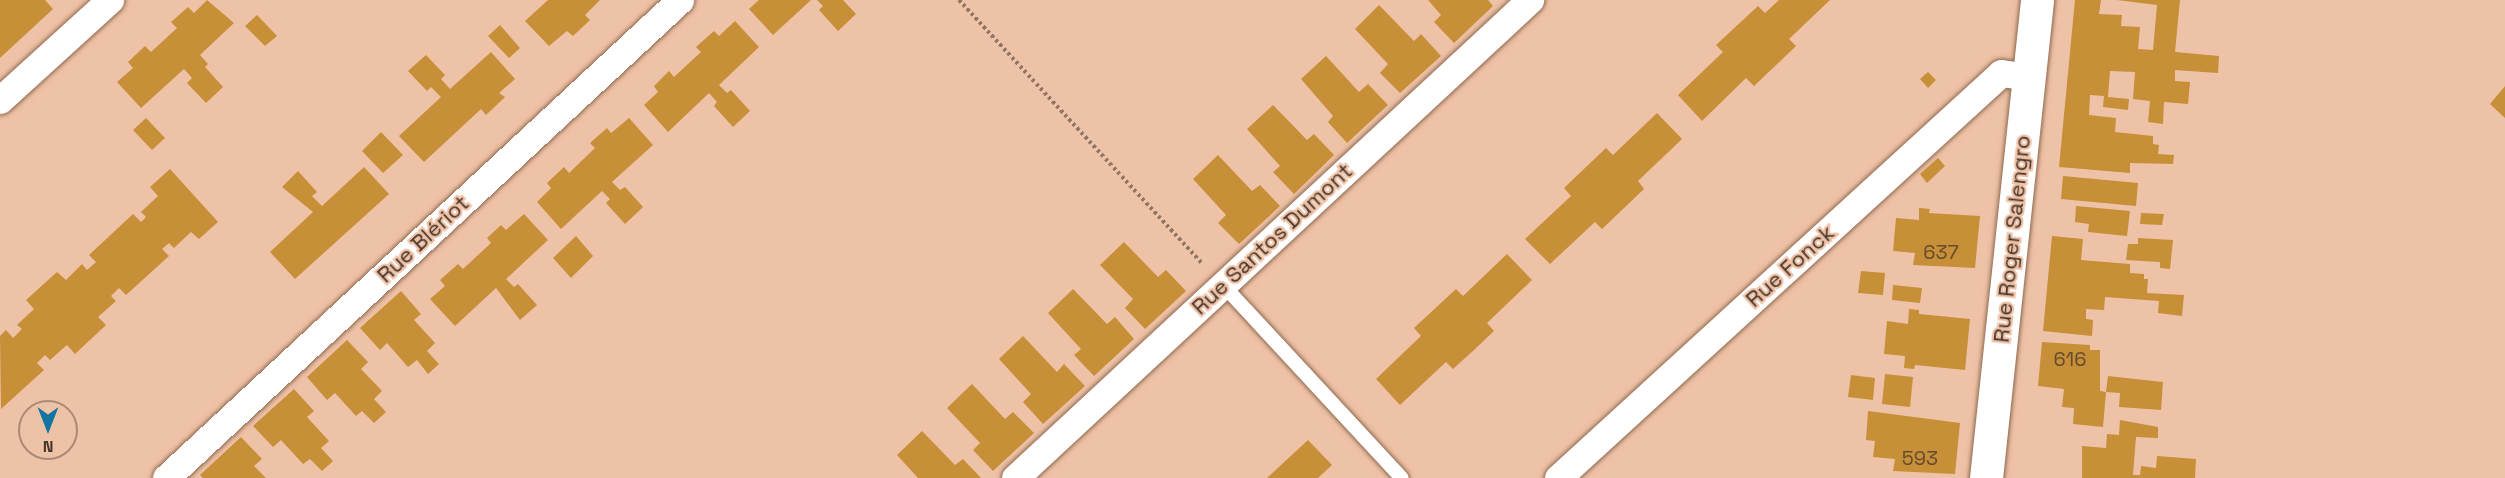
<!DOCTYPE html>
<meta charset="utf-8">
<style>
body{margin:0}
#map{position:relative;width:2505px;height:478px;overflow:hidden;background:#eec2a7;font-family:"Space Grotesk",sans-serif}
div>[style]{position:absolute}
.building>*{inset:0;background:#c78f37}
.path>*{height:4px;margin-top:-2px;transform-origin:0;background:repeating-linear-gradient(90deg,#937563 0 3px,transparent 0 6px)}
.roads{filter:drop-shadow(0 0 2px #8f694f) drop-shadow(0 0 2px #8f694f)}
.service>*{height:14px;margin:-7px;padding:0 7px;transform-origin:7px;border-radius:7px;background:#fff}
.minor>*{height:27px;margin:-13.5px;padding:0 13.5px;transform-origin:13.5px;border-radius:13.5px;background:#fff}
.secondary>*{height:33px;margin:-16.5px;padding:0 16.5px;transform-origin:16.5px;border-radius:16.5px;background:#fff}
span{translate:-50% -50%;white-space:nowrap;text-align:center;line-height:1.15;-webkit-text-stroke:4.5px #eec2a7;paint-order:stroke}
.number-label{font-size:20px;color:#664c2c}
.number-label span{-webkit-text-stroke-width:0}
.street-label{font-size:22px;color:#463529}
.north{position:absolute;left:18px;top:400px;width:60px;height:60px;box-sizing:border-box;background:#eec2a7;border:2px solid #ab8a75;border-radius:50%;rotate:180deg;font-size:16px;font-weight:700;line-height:24px;text-align:center;color:#463529}
.north::after{content:'';display:block;margin:auto;width:21px;height:27px;background:#1075a1;clip-path:polygon(50% 0,100% 100%,50% 72%,0 100%)}
</style>
<div id="map">
<div class="building">
<i style="clip-path:polygon(0 0,45px 0,53px 9px,0 58px)"></i>
<i style="clip-path:polygon(207px 0,234px 23px,200px 55px,208px 64px,205px 67px,223px 87px,206px 103px,187px 83px,192px 78px,184px 69px,141px 108px,117px 82px,133px 68px,128px 62px,145px 46px,151px 52px,177px 28px,171px 22px,188px 7px,194px 13px)"></i>
<i style="clip-path:polygon(548px 0,600px 0,585px 15px,590px 20px,573px 36px,567px 31px,549px 46px,525px 21px)"></i>
<i style="clip-path:polygon(759px 0,811px 0,773px 35px,749px 9px)"></i>
<i style="clip-path:polygon(817px 0,843px 0,856px 14px,838px 31px,819px 10px,823px 6px)"></i>
<i style="clip-path:polygon(1428px 0,1488px 0,1493px 6px,1454px 43px,1434px 22px,1441px 15px)"></i>
<i style="clip-path:polygon(1779px 0,1830px 0,1789px 39px,1796px 46px,1774px 67px,1754px 86px,1746px 78px,1702px 121px,1678px 95px,1723px 52px,1716px 45px,1758px 6px,1765px 13px)"></i>
<i style="clip-path:polygon(2075px 0,2101px 0,2099px 14px,2122px 15px,2121px 26px,2140px 27px,2138px 49px,2153px 50px,2157px 5px,2117px 0,2180px 0,2175px 52px,2219px 56px,2218px 73px,2175px 70px,2175px 81px,2190px 82px,2188px 104px,2164px 102px,2163px 124px,2148px 122px,2150px 101px,2133px 99px,2135px 72px,2110px 71px,2108px 97px,2129px 99px,2128px 110px,2103px 107px,2104px 96px,2090px 95px,2089px 115px,2116px 118px,2115px 132px,2153px 136px,2153px 144px,2159px 145px,2158px 154px,2174px 155px,2173px 164px,2130px 163px,2130px 173px,2059px 167px)"></i>
<i style="clip-path:polygon(1379px 5px,1414px 41px,1421px 34px,1441px 56px,1400px 93px,1380px 73px,1388px 64px,1355px 29px)"></i>
<i style="clip-path:polygon(257px 15px,277px 36px,265px 46px,245px 26px)"></i>
<i style="clip-path:polygon(735px 21px,759px 47px,719px 85px,727px 93px,731px 90px,750px 111px,733px 127px,714px 106px,717px 102px,709px 93px,668px 132px,644px 105px,658px 92px,654px 86px,669px 71px,674px 77px,701px 52px,696px 47px,714px 31px,719px 36px)"></i>
<i style="clip-path:polygon(500px 25px,520px 48px,509px 58px,488px 36px)"></i>
<i style="clip-path:polygon(491px 52px,515px 79px,499px 93px,505px 97px,486px 115px,481px 109px,424px 162px,399px 136px,441px 97px,431px 87px,427px 91px,408px 71px,426px 55px,445px 75px,441px 79px,450px 89px)"></i>
<i style="clip-path:polygon(1326px 56px,1359px 92px,1368px 84px,1388px 105px,1347px 143px,1328px 122px,1333px 116px,1301px 79px)"></i>
<i style="clip-path:polygon(1928px 72px,1936px 80px,1928px 88px,1920px 79px)"></i>
<i style="clip-path:polygon(2505px 86px,2505px 118px,2490px 104px)"></i>
<i style="clip-path:polygon(1273px 105px,1307px 140px,1314px 134px,1334px 155px,1294px 194px,1273px 172px,1280px 166px,1247px 129px)"></i>
<i style="clip-path:polygon(1657px 113px,1682px 139px,1638px 181px,1644px 189px,1602px 229px,1595px 222px,1550px 264px,1525px 239px,1571px 196px,1564px 188px,1606px 148px,1613px 155px)"></i>
<i style="clip-path:polygon(146px 118px,165px 138px,152px 150px,133px 130px)"></i>
<i style="clip-path:polygon(629px 118px,653px 145px,612px 182px,620px 190px,625px 187px,643px 207px,625px 224px,606px 203px,610px 199px,602px 191px,561px 229px,537px 202px,551px 188px,547px 183px,564px 167px,569px 173px,595px 148px,590px 143px,607px 128px,611px 133px)"></i>
<i style="clip-path:polygon(381px 132px,403px 155px,383px 173px,362px 151px)"></i>
<i style="clip-path:polygon(1218px 155px,1252px 191px,1260px 185px,1280px 206px,1239px 244px,1218px 223px,1226px 215px,1193px 179px)"></i>
<i style="clip-path:polygon(1938px 158px,1945px 166px,1927px 183px,1920px 174px)"></i>
<i style="clip-path:polygon(364px 167px,389px 194px,295px 279px,270px 252px,313px 212px,282px 187px,298px 171px,317px 192px,312px 196px,322px 206px)"></i>
<i style="clip-path:polygon(170px 169px,218px 222px,199px 239px,191px 232px,174px 248px,169px 243px,162px 249px,169px 256px,126px 295px,119px 288px,111px 296px,116px 301px,98px 317px,106px 325px,75px 354px,67px 345px,50px 360px,45px 355px,37px 363px,44px 370px,1px 409px,0 336px,6px 330px,13px 338px,22px 329px,17px 325px,34px 309px,26px 300px,57px 272px,66px 280px,82px 264px,87px 270px,96px 262px,89px 255px,133px 214px,141px 222px,146px 217px,141px 212px,158px 196px,150px 187px)"></i>
<i style="clip-path:polygon(2063px 176px,2138px 183px,2136px 206px,2061px 199px)"></i>
<i style="clip-path:polygon(2076px 206px,2130px 211px,2127px 236px,2088px 232px,2089px 224px,2075px 222px)"></i>
<i style="clip-path:polygon(1919px 208px,1930px 209px,1929px 213px,1980px 216px,1975px 268px,1913px 265px,1915px 253px,1893px 251px,1896px 218px,1919px 220px)"></i>
<i style="clip-path:polygon(2141px 213px,2164px 214px,2162px 225px,2140px 224px)"></i>
<i style="clip-path:polygon(524px 214px,548px 240px,506px 279px,514px 287px,518px 284px,537px 305px,520px 320px,496px 288px,455px 326px,430px 299px,445px 286px,440px 280px,458px 264px,463px 269px,491px 243px,487px 238px,501px 225px,506px 230px)"></i>
<i style="clip-path:polygon(576px 236px,593px 256px,571px 278px,553px 258px)"></i>
<i style="clip-path:polygon(2052px 236px,2083px 239px,2081px 260px,2130px 264px,2130px 273px,2144px 274px,2144px 279px,2148px 279px,2147px 293px,2184px 295px,2182px 316px,2158px 313px,2159px 301px,2105px 297px,2104px 310px,2086px 309px,2086px 319px,2093px 320px,2092px 336px,2043px 331px)"></i>
<i style="clip-path:polygon(2138px 238px,2173px 240px,2170px 269px,2160px 268px,2160px 262px,2126px 260px,2128px 244px,2138px 244px)"></i>
<i style="clip-path:polygon(1124px 242px,1158px 277px,1166px 270px,1186px 291px,1145px 329px,1125px 308px,1133px 299px,1100px 265px)"></i>
<i style="clip-path:polygon(1507px 254px,1532px 280px,1487px 323px,1494px 331px,1474px 350px,1453px 369px,1446px 362px,1400px 405px,1376px 379px,1421px 336px,1414px 328px,1456px 289px,1463px 296px)"></i>
<i style="clip-path:polygon(1861px 271px,1885px 273px,1883px 295px,1858px 293px)"></i>
<i style="clip-path:polygon(1893px 285px,1922px 288px,1920px 303px,1892px 300px)"></i>
<i style="clip-path:polygon(1073px 289px,1107px 324px,1115px 317px,1134px 339px,1094px 376px,1074px 355px,1081px 349px,1048px 313px)"></i>
<i style="clip-path:polygon(401px 291px,421px 314px,414px 320px,435px 343px,427px 351px,439px 364px,428px 374px,417px 360px,408px 367px,387px 343px,380px 350px,360px 328px)"></i>
<i style="clip-path:polygon(1909px 309px,1919px 310px,1919px 314px,1970px 319px,1965px 370px,1915px 365px,1914px 369px,1904px 368px,1905px 356px,1884px 354px,1887px 321px,1908px 324px)"></i>
<i style="clip-path:polygon(1023px 336px,1057px 372px,1064px 364px,1085px 386px,1043px 424px,1023px 402px,1031px 394px,999px 359px)"></i>
<i style="clip-path:polygon(347px 340px,368px 362px,361px 369px,382px 391px,374px 399px,386px 412px,374px 423px,362px 411px,356px 416px,335px 393px,327px 400px,307px 377px)"></i>
<i style="clip-path:polygon(2042px 342px,2090px 345px,2090px 350px,2100px 350px,2100px 391px,2106px 392px,2103px 427px,2073px 424px,2074px 408px,2062px 407px,2064px 389px,2038px 386px)"></i>
<i style="clip-path:polygon(1885px 374px,1913px 377px,1910px 407px,1882px 404px)"></i>
<i style="clip-path:polygon(1851px 375px,1875px 378px,1873px 400px,1848px 397px)"></i>
<i style="clip-path:polygon(2108px 376px,2163px 382px,2161px 410px,2119px 407px,2120px 393px,2106px 392px)"></i>
<i style="clip-path:polygon(972px 384px,1005px 419px,1013px 412px,1034px 433px,993px 471px,973px 450px,980px 443px,947px 408px)"></i>
<i style="clip-path:polygon(294px 389px,314px 411px,307px 417px,329px 441px,321px 448px,333px 461px,322px 471px,310px 459px,303px 464px,281px 440px,273px 447px,253px 426px)"></i>
<i style="clip-path:polygon(1868px 411px,1960px 423px,1955px 474px,1893px 471px,1895px 459px,1873px 457px,1875px 441px,1866px 440px)"></i>
<i style="clip-path:polygon(2120px 420px,2158px 427px,2158px 438px,2136px 437px,2133px 475px,2140px 475px,2141px 466px,2156px 468px,2157px 456px,2196px 459px,2195px 478px,2082px 478px,2082px 446px,2106px 448px,2107px 434px,2119px 435px)"></i>
<i style="clip-path:polygon(922px 431px,955px 465px,963px 459px,981px 478px,918px 478px,897px 455px)"></i>
<i style="clip-path:polygon(241px 437px,262px 459px,254px 466px,266px 478px,203px 478px,200px 475px)"></i>
<i style="clip-path:polygon(1308px 440px,1332px 465px,1318px 478px,1267px 478px)"></i>
</div>
<div class="path">
<i style="left:959px;top:0;width:359px;rotate:47.3deg"></i>
</div>
<div class="roads">
<div class="service">
<i style="left:1223px;top:285px;width:263px;rotate:47.2deg"></i>
</div>
<div class="minor">
<i style="left:0;top:100px;width:149px;rotate:-42.3deg"></i>
<i style="left:166px;top:478px;width:702px;rotate:-42.92deg"></i>
<i style="left:1015px;top:478px;width:703px;rotate:-42.87deg"></i>
<i style="left:1558px;top:478px;width:600px;rotate:-42.43deg"></i>
<i style="left:2001px;top:73px;width:28px;rotate:8deg"></i>
</div>
<div class="secondary">
<i style="left:1986px;top:478px;width:481px;rotate:-83.9deg"></i>
</div>
</div>
<div class="number-label">
<span style="left:1941px;top:252px">637</span>
<span style="left:2070px;top:359px">616</span>
<span style="left:1920px;top:458px">593</span>
</div>
<div class="street-label">
<span style="left:423px;top:239px;rotate:-43deg">Rue Blériot</span>
<span style="left:1272px;top:239px;rotate:-43deg">Rue Santos Dumont</span>
<span style="left:2012px;top:239px;rotate:-84deg">Rue Roger Salengro</span>
<span style="left:1790px;top:266px;rotate:-42deg">Rue Fonck</span>
</div>
<div class="north">N</div>
</div>
